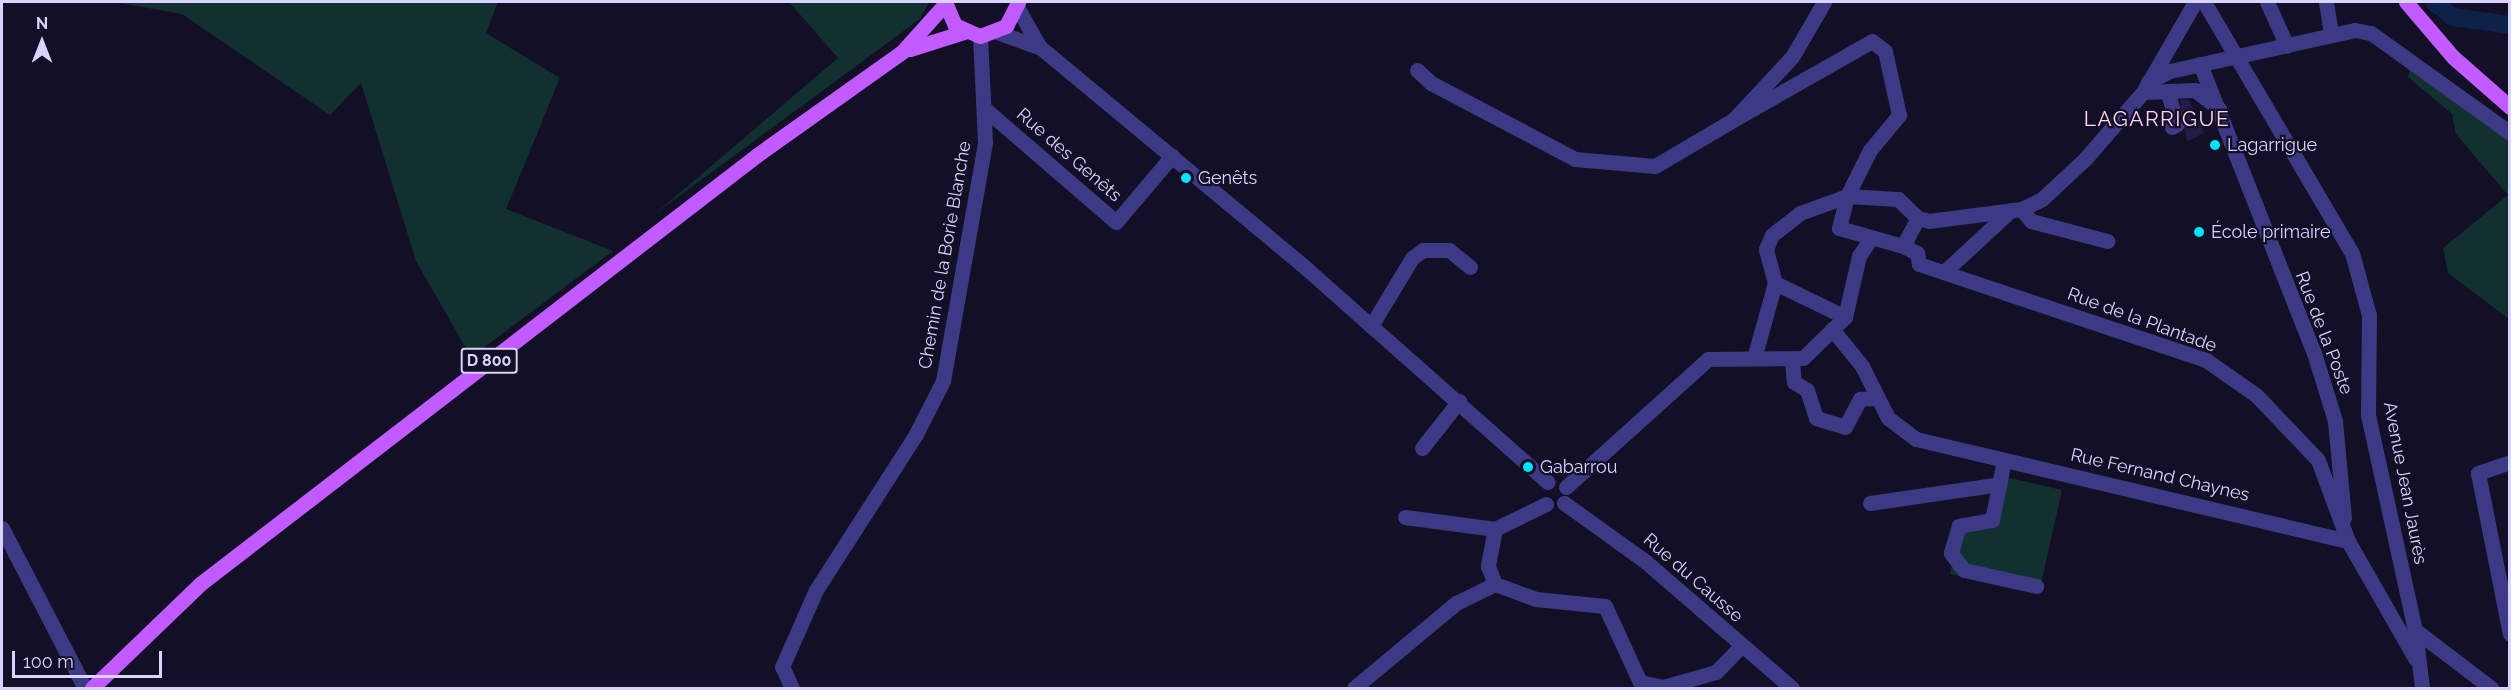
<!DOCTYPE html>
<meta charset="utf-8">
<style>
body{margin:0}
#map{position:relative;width:2511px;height:690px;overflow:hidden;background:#130f26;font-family:Raleway,sans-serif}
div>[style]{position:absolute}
.green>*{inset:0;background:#12302f}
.river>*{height:18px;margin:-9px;padding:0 9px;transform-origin:9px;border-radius:9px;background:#0c2248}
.building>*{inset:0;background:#241b47}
.minor>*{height:15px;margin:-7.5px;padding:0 7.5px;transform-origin:7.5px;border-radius:7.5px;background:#3d3a85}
.major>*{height:15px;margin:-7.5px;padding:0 7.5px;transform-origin:7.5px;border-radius:7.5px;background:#c25bff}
.dots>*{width:16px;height:16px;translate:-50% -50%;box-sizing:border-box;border:3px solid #130f26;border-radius:50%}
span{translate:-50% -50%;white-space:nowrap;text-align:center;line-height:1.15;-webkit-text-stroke:4.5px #130f26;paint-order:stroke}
.shield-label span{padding:2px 4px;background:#130f26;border:2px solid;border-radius:4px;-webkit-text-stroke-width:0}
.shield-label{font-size:16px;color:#d9d4ff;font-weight:700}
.poi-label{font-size:18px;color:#d9d4ff}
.left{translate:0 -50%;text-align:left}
.street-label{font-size:18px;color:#d9d4ff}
.quarter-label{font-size:21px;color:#ffd6f0;letter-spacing:1.5px}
.frame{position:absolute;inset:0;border:3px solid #d9d4ff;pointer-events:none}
.north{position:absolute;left:12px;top:12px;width:60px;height:60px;-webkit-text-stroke:4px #130f26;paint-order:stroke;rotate:0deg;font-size:16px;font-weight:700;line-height:24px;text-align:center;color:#d9d4ff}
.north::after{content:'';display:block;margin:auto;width:21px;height:27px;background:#d9d4ff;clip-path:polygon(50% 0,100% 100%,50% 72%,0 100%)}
.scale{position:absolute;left:12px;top:651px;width:150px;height:27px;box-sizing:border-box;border:3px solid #d9d4ff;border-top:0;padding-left:8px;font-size:18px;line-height:21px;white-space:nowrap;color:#d9d4ff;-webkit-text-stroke:4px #130f26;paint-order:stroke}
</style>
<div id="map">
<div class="green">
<i style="clip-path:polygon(114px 2px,498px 2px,486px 33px,560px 78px,506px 209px,613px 251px,471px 357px,416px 261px,361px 83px,330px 115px,182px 14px)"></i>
<i style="clip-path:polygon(789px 2px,929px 2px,920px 19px,655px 214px,838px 58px)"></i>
<i style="clip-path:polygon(2410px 68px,2509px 138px,2509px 319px,2448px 273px,2443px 248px,2508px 195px,2456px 134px,2452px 114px,2408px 77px)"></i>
<i style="clip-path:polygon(2005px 477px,2062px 490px,2039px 593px,1950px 574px,1959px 530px,1993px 529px)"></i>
</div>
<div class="river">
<i style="left:2434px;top:2px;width:24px;rotate:38deg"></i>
<i style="left:2453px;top:17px;width:58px;rotate:8deg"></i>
</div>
<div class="building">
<i style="clip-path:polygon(2180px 100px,2189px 100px,2204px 133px,2187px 142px)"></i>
</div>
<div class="minor">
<i style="left:2204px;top:2px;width:291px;rotate:59.5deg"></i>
<i style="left:2352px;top:253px;width:64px;rotate:74.7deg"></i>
<i style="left:2369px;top:315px;width:100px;rotate:90.6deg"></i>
<i style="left:2368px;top:415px;width:220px;rotate:77.7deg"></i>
<i style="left:2415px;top:630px;width:58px;rotate:83.1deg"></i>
<i style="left:2267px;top:2px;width:48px;rotate:65.6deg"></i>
<i style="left:2326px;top:2px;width:33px;rotate:81deg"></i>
<i style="left:1017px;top:7px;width:45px;rotate:60.6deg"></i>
<i style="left:997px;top:32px;width:47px;rotate:20deg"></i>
<i style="left:1041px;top:48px;width:347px;rotate:39.7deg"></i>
<i style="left:1308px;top:270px;width:320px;rotate:41.5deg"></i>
<i style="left:2200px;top:64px;width:311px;rotate:68.5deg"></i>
<i style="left:2314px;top:353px;width:71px;rotate:72.8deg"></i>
<i style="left:2335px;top:421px;width:97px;rotate:84.7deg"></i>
<i style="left:1417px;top:70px;width:19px;rotate:43deg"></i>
<i style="left:1431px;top:83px;width:163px;rotate:27.8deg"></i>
<i style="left:1575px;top:159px;width:80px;rotate:5deg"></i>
<i style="left:1655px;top:166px;width:91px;rotate:-30.5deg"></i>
<i style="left:1733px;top:120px;width:86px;rotate:-46.9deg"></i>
<i style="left:1792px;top:57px;width:64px;rotate:-59.8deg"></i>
<i style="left:2148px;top:82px;width:25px;rotate:-27deg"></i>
<i style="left:2170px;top:71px;width:189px;rotate:-12.5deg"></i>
<i style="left:2355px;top:30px;width:16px;rotate:11deg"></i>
<i style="left:2371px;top:33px;width:171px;rotate:35.7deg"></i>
<i style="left:2143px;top:92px;width:52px;rotate:-2.2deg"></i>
<i style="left:2195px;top:90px;width:31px;rotate:38deg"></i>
<i style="left:2168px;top:94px;width:31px;rotate:73deg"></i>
<i style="left:2177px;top:124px;width:6px;rotate:149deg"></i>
<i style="left:985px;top:109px;width:173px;rotate:40.8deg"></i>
<i style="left:1116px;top:222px;width:87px;rotate:-49.7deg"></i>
<i style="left:1733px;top:120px;width:160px;rotate:-29.6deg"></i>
<i style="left:1872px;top:41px;width:16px;rotate:38deg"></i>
<i style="left:1885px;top:51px;width:66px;rotate:77.7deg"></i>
<i style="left:1899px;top:115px;width:45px;rotate:129.6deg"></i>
<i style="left:1870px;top:150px;width:51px;rotate:116.6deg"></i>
<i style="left:1847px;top:196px;width:51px;rotate:3.4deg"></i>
<i style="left:1898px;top:199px;width:28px;rotate:44deg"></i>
<i style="left:1918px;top:218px;width:11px;rotate:15deg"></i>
<i style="left:1929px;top:221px;width:93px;rotate:-7.4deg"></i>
<i style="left:2021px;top:209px;width:23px;rotate:-25deg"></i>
<i style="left:2042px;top:199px;width:59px;rotate:-42.9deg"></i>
<i style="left:2085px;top:159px;width:89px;rotate:-49.1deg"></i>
<i style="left:2143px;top:92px;width:104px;rotate:-60deg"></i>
<i style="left:1847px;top:196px;width:33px;rotate:104deg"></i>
<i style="left:1839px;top:228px;width:66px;rotate:15.7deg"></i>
<i style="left:1903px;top:246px;width:16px;rotate:27deg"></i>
<i style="left:1917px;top:253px;width:11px;rotate:80deg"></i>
<i style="left:1919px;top:264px;width:303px;rotate:18.5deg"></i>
<i style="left:2206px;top:360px;width:62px;rotate:35.2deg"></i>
<i style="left:2257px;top:396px;width:88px;rotate:46.4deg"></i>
<i style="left:2318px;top:460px;width:86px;rotate:69.7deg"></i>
<i style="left:2021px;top:209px;width:16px;rotate:50deg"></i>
<i style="left:2031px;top:221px;width:79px;rotate:14.7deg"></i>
<i style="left:1903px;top:246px;width:32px;rotate:-62deg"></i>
<i style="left:1944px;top:272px;width:91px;rotate:-42.8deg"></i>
<i style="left:1775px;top:283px;width:35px;rotate:-105deg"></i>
<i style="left:1766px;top:249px;width:15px;rotate:-67deg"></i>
<i style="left:1772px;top:235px;width:36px;rotate:-38deg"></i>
<i style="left:1800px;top:213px;width:50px;rotate:-19.9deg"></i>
<i style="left:1775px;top:283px;width:78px;rotate:25.9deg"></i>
<i style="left:1371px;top:326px;width:79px;rotate:-58.9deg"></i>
<i style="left:1412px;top:258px;width:14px;rotate:-36deg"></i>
<i style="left:1423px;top:250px;width:26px"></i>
<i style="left:1449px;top:250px;width:27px;rotate:39deg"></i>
<i style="left:1832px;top:329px;width:48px;rotate:51deg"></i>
<i style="left:1862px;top:366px;width:58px;rotate:63.4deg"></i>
<i style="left:1888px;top:418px;width:35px;rotate:37deg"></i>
<i style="left:1916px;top:439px;width:444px;rotate:13.3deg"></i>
<i style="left:2348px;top:541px;width:135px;rotate:60.2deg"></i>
<i style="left:1754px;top:358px;width:78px;rotate:-74.4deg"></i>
<i style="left:1792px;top:361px;width:21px;rotate:85deg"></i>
<i style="left:1794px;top:382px;width:15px;rotate:32deg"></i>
<i style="left:1807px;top:390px;width:29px;rotate:72deg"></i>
<i style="left:1816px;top:418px;width:30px;rotate:17deg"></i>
<i style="left:1845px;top:427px;width:32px;rotate:-62deg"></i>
<i style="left:1860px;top:399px;width:16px;rotate:-4deg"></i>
<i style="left:1422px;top:448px;width:60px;rotate:-51.8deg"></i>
<i style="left:2004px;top:460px;width:61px;rotate:101.3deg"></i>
<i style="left:1992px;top:520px;width:34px;rotate:170deg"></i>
<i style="left:1959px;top:526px;width:28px;rotate:107deg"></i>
<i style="left:1951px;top:553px;width:21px;rotate:53deg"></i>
<i style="left:1964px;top:570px;width:74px;rotate:12.5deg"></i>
<i style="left:2510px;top:462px;width:34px;rotate:161deg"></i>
<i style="left:2478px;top:473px;width:164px;rotate:78.8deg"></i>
<i style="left:1566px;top:487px;width:191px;rotate:-42deg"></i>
<i style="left:1708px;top:359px;width:95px;rotate:-0.6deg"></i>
<i style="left:1803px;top:358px;width:59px;rotate:-44.3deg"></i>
<i style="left:1845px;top:317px;width:63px;rotate:-77.1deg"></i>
<i style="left:1859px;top:256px;width:22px;rotate:-56deg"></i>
<i style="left:1564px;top:503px;width:101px;rotate:35.7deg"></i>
<i style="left:1646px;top:562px;width:193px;rotate:40.8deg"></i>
<i style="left:1870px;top:503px;width:131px;rotate:-8.3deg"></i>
<i style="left:1546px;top:504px;width:57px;rotate:153.9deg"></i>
<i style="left:1495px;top:529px;width:38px;rotate:101deg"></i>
<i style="left:1488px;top:566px;width:19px;rotate:69deg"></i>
<i style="left:1495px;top:584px;width:44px;rotate:20.1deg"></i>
<i style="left:1536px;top:599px;width:69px;rotate:5.8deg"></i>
<i style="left:1605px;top:606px;width:84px;rotate:65.3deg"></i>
<i style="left:1640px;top:682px;width:24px;rotate:12deg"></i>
<i style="left:1663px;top:687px;width:55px;rotate:-15.8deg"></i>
<i style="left:1716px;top:672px;width:36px;rotate:-46deg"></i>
<i style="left:1405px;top:517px;width:91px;rotate:7.6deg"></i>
<i style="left:2px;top:528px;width:180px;rotate:62.6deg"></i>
<i style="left:2415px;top:630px;width:96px;rotate:37.3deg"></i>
<i style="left:792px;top:688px;width:23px;rotate:-115deg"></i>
<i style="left:782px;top:667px;width:84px;rotate:-66.2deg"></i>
<i style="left:816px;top:590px;width:185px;rotate:-57.3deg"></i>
<i style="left:916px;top:434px;width:59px;rotate:-63deg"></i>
<i style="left:943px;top:381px;width:243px;rotate:-80deg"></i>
<i style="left:985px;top:142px;width:106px;rotate:-92.7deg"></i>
<i style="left:1354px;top:688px;width:133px;rotate:-39.8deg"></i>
<i style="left:1456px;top:603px;width:43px;rotate:-26deg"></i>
</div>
<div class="major">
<i style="left:945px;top:2px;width:25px;rotate:67deg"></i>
<i style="left:955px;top:25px;width:27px;rotate:24deg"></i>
<i style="left:980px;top:36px;width:28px;rotate:-21deg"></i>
<i style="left:1006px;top:26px;width:27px;rotate:-63deg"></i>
<i style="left:2406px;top:2px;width:72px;rotate:49.5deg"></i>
<i style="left:2453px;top:57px;width:76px;rotate:41.3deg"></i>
<i style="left:910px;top:49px;width:57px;rotate:-17.5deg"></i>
<i style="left:92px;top:688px;width:150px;rotate:-43.9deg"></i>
<i style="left:200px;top:584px;width:703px;rotate:-37.6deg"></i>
<i style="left:757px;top:155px;width:178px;rotate:-35.4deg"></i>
<i style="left:902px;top:52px;width:64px;rotate:-48.1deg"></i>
</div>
<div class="dots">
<i style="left:2215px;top:145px;background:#00e5ff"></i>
<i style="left:1186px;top:178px;background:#00e5ff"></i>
<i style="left:2199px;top:232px;background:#00e5ff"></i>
<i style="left:1528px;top:467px;background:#00e5ff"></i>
</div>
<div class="shield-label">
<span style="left:489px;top:361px">D 800</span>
</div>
<div class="poi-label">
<span class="left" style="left:2227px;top:145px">Lagarrigue</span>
<span class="left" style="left:1198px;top:178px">Genêts</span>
<span class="left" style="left:2211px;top:232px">École primaire</span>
<span class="left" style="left:1540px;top:467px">Gabarrou</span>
</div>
<div class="street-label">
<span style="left:1069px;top:155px;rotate:41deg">Rue des Genêts</span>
<span style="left:945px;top:255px;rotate:-80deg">Chemin de la Borie Blanche</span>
<span style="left:2142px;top:320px;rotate:20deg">Rue de la Plantade</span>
<span style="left:2324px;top:333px;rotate:69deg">Rue de la Poste</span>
<span style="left:2160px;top:475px;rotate:13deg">Rue Fernand Chaynes</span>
<span style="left:2405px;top:483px;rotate:79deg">Avenue Jean Jaurès</span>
<span style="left:1693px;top:578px;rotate:41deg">Rue du Causse</span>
</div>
<div class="quarter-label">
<span style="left:2157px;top:119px">LAGARRIGUE</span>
</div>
<div class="frame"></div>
<div class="north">N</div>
<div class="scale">100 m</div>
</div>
